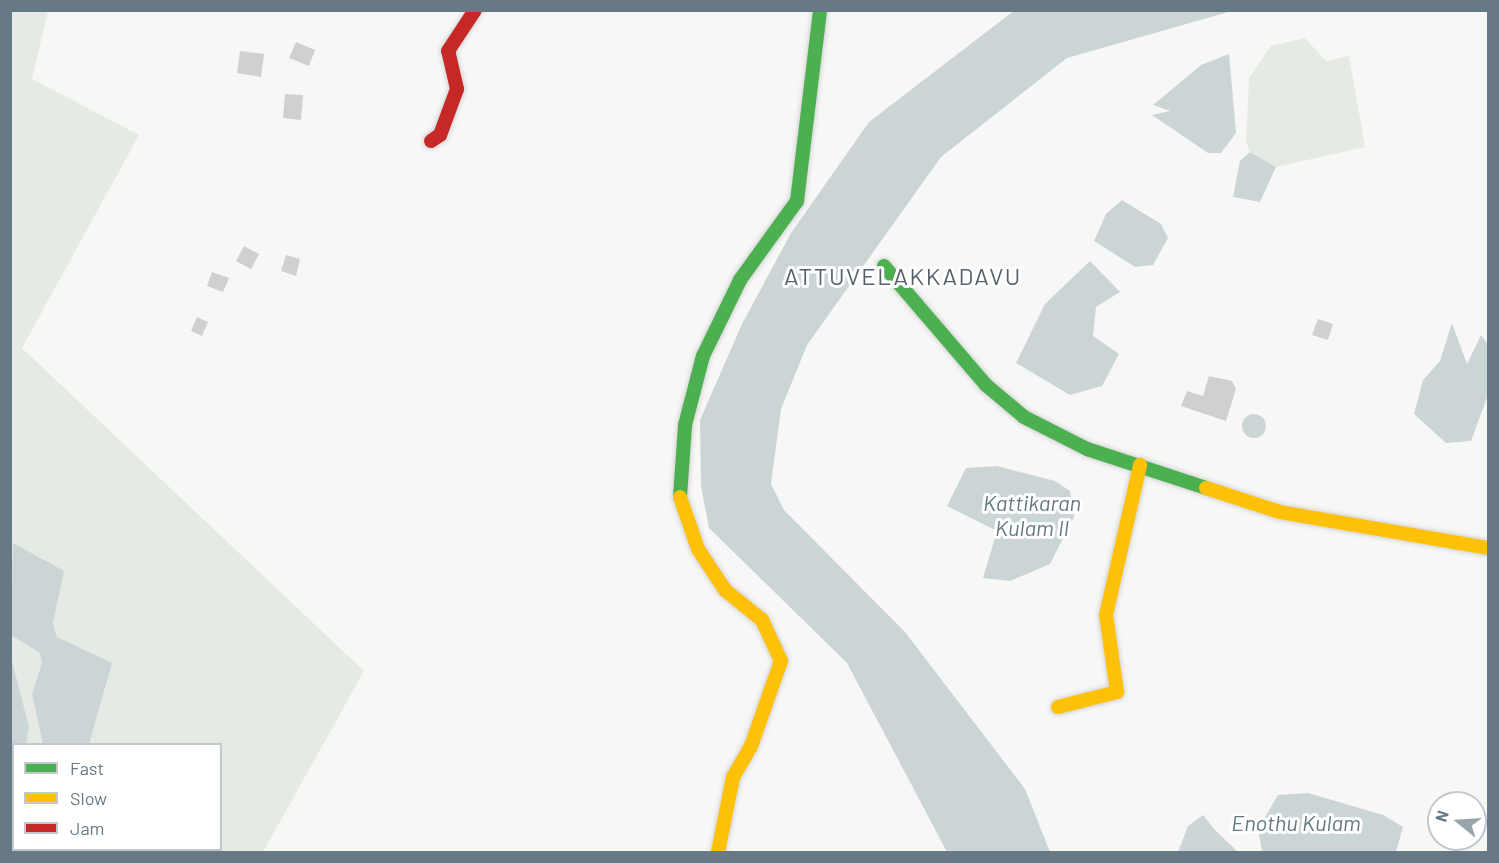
<!DOCTYPE html>
<style>
body{margin:0}
#map{position:relative;width:1499px;height:863px;overflow:hidden;background:#f7f7f6;font-family:Barlow,sans-serif}
div>[style]{position:absolute}
.green>*{inset:0;background:#e6eae4}
.water>*{inset:0;background:#ccd5d6}
.round{border-radius:50%}
.stream>*{height:4px;margin:-2px;padding:0 2px;transform-origin:2px;border-radius:2px;background:#ccd5d6}
.building>*{inset:0;background:#cfd0d1}
.roads{filter:drop-shadow(0 0 2px #d4d5d6) drop-shadow(0 0 2px #d4d5d6)}
.fast>*{height:14px;margin:-7px;padding:0 7px;transform-origin:7px;border-radius:7px;background:#4caf50}
.slow>*{height:14px;margin:-7px;padding:0 7px;transform-origin:7px;border-radius:7px;background:#ffc107}
.jam>*{height:14px;margin:-7px;padding:0 7px;transform-origin:7px;border-radius:7px;background:#c62828}
span{translate:-50% -50%;white-space:nowrap;text-align:center;line-height:1.15;-webkit-text-stroke:6px #fff;paint-order:stroke}
.water-label{font-size:22px;color:#637a81;font-style:italic}
.quarter-label{font-size:24px;color:#55626b;letter-spacing:1.5px}
.frame{position:absolute;inset:0;border:12px solid #677985;pointer-events:none}
.legend{position:absolute;left:12px;top:743px;width:210px;height:108px;box-sizing:border-box;background:#fff;border:2px solid #c2c9ce;margin:0;padding:8px 10px;list-style:none;font-size:18px;color:#677985}
.legend li{display:flex;align-items:center;gap:12px;height:30px}
.legend b{width:30px;border:2px solid #c2c9ce}
.north{position:absolute;left:1427px;top:791px;width:60px;height:60px;box-sizing:border-box;background:#fff;border:2px solid #c2c9ce;border-radius:50%;rotate:288deg;font-size:16px;font-weight:700;line-height:24px;text-align:center;color:#677985}
.north::after{content:'';display:block;margin:auto;width:21px;height:27px;background:#99a5ad;clip-path:polygon(50% 0,100% 100%,50% 72%,0 100%)}
</style>
<div id="map">
<div class="green">
<i style="clip-path:polygon(evenodd,10px 11px,48px 11px,32px 79px,139px 135px,22px 348px,364px 671px,263px 852px,11px 852px,10px 11px,14px 744px,220px 744px,220px 850px,14px 850px,14px 744px)"></i>
<i style="clip-path:polygon(1305px 38px,1326px 61px,1349px 56px,1365px 147px,1276px 167px,1250px 152px,1246px 142px,1249px 78px,1271px 46px)"></i>
</div>
<div class="water">
<i style="clip-path:polygon(1015px 10px,1232px 11px,1067px 58px,941px 157px,807px 345px,781px 409px,771px 484px,784px 510px,905px 632px,1025px 789px,1050px 852px,947px 852px,847px 663px,709px 528px,701px 486px,700px 420px,742px 324px,791px 233px,869px 122px)"></i>
<i style="clip-path:polygon(1229px 54px,1236px 133px,1221px 153px,1208px 153px,1152px 115px,1170px 111px,1153px 105px,1201px 65px)"></i>
<i style="clip-path:polygon(1250px 152px,1276px 167px,1260px 202px,1233px 197px,1240px 161px)"></i>
<i style="clip-path:polygon(1122px 200px,1161px 224px,1168px 238px,1153px 265px,1135px 267px,1094px 241px,1106px 214px)"></i>
<i style="clip-path:polygon(1090px 261px,1120px 292px,1096px 307px,1093px 336px,1119px 354px,1102px 386px,1070px 395px,1016px 363px,1045px 304px)"></i>
<i style="clip-path:polygon(1452px 323px,1467px 364px,1481px 335px,1488px 344px,1488px 395px,1471px 441px,1446px 443px,1414px 414px,1423px 380px,1440px 361px)"></i>
<i class="round" style="left:1242px;top:414px;width:24px;height:24px"></i>
<i style="clip-path:polygon(997px 466px,1055px 481px,1070px 491px,1074px 517px,1050px 564px,1010px 581px,983px 578px,997px 531px,947px 506px,966px 468px)"></i>
<i style="clip-path:polygon(13px 543px,64px 571px,53px 623px,57px 637px,112px 663px,89px 744px,43px 744px,32px 694px,42px 663px,40px 653px,11px 635px)"></i>
<i style="clip-path:polygon(11px 657px,29px 727px,26px 744px,14px 744px,11px 831px)"></i>
<i style="clip-path:polygon(1308px 793px,1383px 815px,1403px 827px,1396px 852px,1262px 852px,1258px 829px,1278px 795px)"></i>
<i style="clip-path:polygon(1203px 815px,1215px 830px,1238px 852px,1178px 852px,1188px 826px)"></i>
</div>
<div class="stream">
<i style="left:10px;top:30px;width:7px;rotate:90deg"></i>
</div>
<div class="building">
<i style="clip-path:polygon(296px 42px,315px 50px,309px 66px,289px 58px)"></i>
<i style="clip-path:polygon(240px 51px,264px 54px,261px 77px,237px 73px)"></i>
<i style="clip-path:polygon(285px 94px,303px 95px,301px 120px,283px 118px)"></i>
<i style="clip-path:polygon(244px 246px,259px 254px,251px 269px,236px 261px)"></i>
<i style="clip-path:polygon(286px 255px,300px 259px,296px 276px,281px 271px)"></i>
<i style="clip-path:polygon(212px 272px,229px 278px,223px 292px,207px 286px)"></i>
<i style="clip-path:polygon(197px 317px,208px 322px,202px 336px,191px 331px)"></i>
<i style="clip-path:polygon(1318px 319px,1333px 324px,1328px 340px,1312px 335px)"></i>
<i style="clip-path:polygon(1209px 376px,1232px 381px,1236px 389px,1226px 421px,1181px 406px,1187px 391px,1203px 396px)"></i>
</div>
<div class="roads">
<div class="fast">
<i style="left:884px;top:266px;width:157px;rotate:49.4deg"></i>
<i style="left:986px;top:385px;width:50px;rotate:40.1deg"></i>
<i style="left:1024px;top:417px;width:71px;rotate:26.9deg"></i>
<i style="left:1087px;top:449px;width:125px;rotate:18.1deg"></i>
<i style="left:680px;top:497px;width:72px;rotate:-86deg"></i>
<i style="left:685px;top:425px;width:71px;rotate:-75.4deg"></i>
<i style="left:703px;top:356px;width:85px;rotate:-64deg"></i>
<i style="left:740px;top:280px;width:97px;rotate:-54.2deg"></i>
<i style="left:797px;top:201px;width:192px;rotate:-83.1deg"></i>
</div>
<div class="slow">
<i style="left:1206px;top:488px;width:78px;rotate:18deg"></i>
<i style="left:1280px;top:512px;width:211px;rotate:9.8deg"></i>
<i style="left:680px;top:497px;width:55px;rotate:70.9deg"></i>
<i style="left:698px;top:549px;width:49px;rotate:56.6deg"></i>
<i style="left:725px;top:590px;width:48px;rotate:39deg"></i>
<i style="left:762px;top:620px;width:45px;rotate:65.1deg"></i>
<i style="left:781px;top:661px;width:90px;rotate:109.4deg"></i>
<i style="left:751px;top:746px;width:36px;rotate:120deg"></i>
<i style="left:733px;top:777px;width:76px;rotate:101.3deg"></i>
<i style="left:1058px;top:707px;width:61px;rotate:-14.3deg"></i>
<i style="left:1117px;top:692px;width:78px;rotate:-98.1deg"></i>
<i style="left:1106px;top:615px;width:154px;rotate:-77.2deg"></i>
</div>
<div class="jam">
<i style="left:431px;top:141px;width:11px;rotate:-34deg"></i>
<i style="left:440px;top:135px;width:49px;rotate:-69.7deg"></i>
<i style="left:457px;top:89px;width:39px;rotate:-103deg"></i>
<i style="left:448px;top:51px;width:49px;rotate:-56.6deg"></i>
</div>
</div>
<div class="water-label">
<span style="left:1032px;top:515px">Kattikaran<br>Kulam II</span>
<span style="left:1296px;top:823px">Enothu Kulam</span>
</div>
<div class="quarter-label">
<span style="left:903px;top:276px">ATTUVELAKKADAVU</span>
</div>
<div class="frame"></div>
<ul class="legend">
<li><b style="height:8px;background:#4caf50"></b>Fast</li>
<li><b style="height:8px;background:#ffc107"></b>Slow</li>
<li><b style="height:8px;background:#c62828"></b>Jam</li>
</ul>
<div class="north">N</div>
</div>
